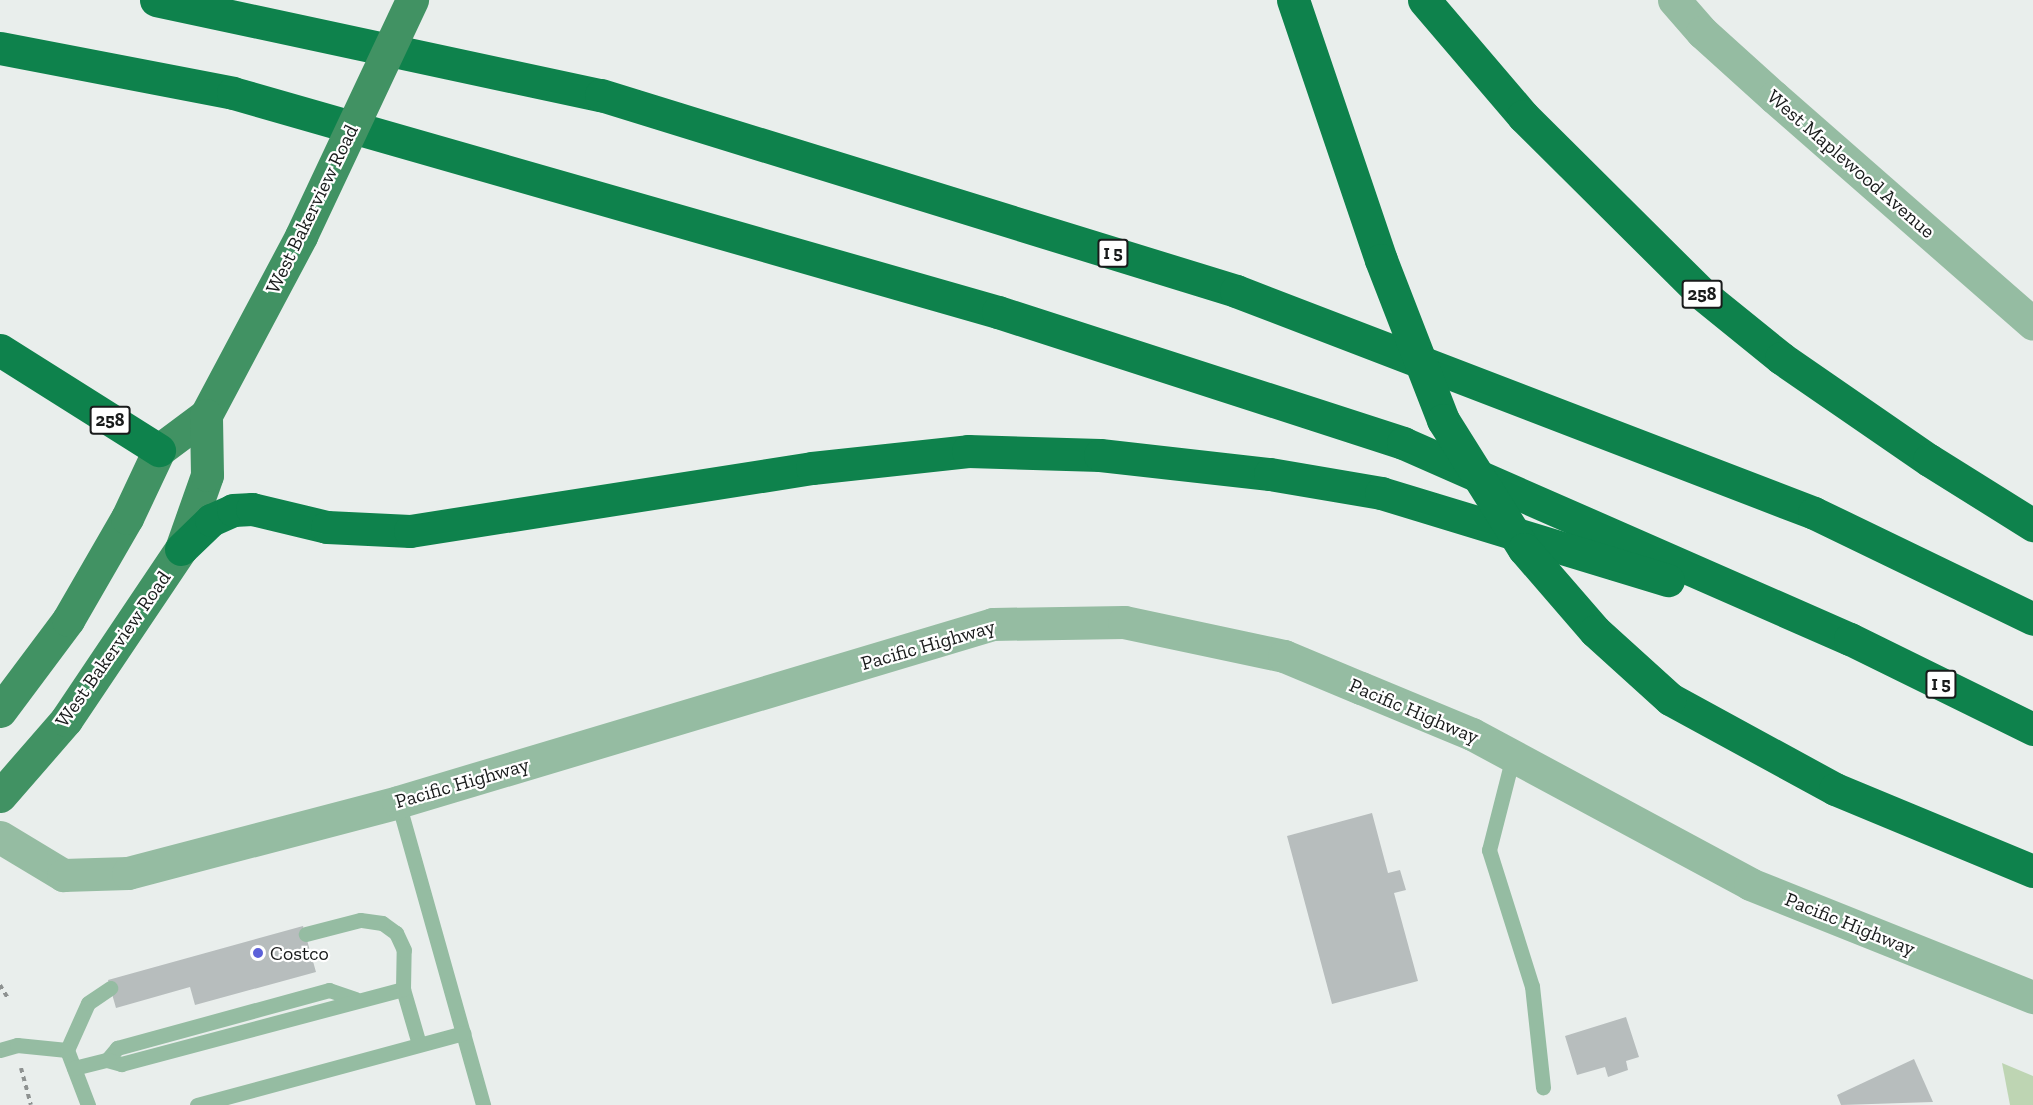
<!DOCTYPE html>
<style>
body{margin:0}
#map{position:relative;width:2033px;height:1105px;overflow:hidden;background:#e9eeec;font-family:"Zilla Slab",serif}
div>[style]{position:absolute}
.green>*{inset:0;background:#bed5b3}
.building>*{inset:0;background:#b7bdbd}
.path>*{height:4px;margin-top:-2px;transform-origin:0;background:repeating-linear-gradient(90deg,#8e9291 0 4.5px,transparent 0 9px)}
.service>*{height:15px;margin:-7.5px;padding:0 7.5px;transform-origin:7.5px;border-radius:7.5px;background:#95bca2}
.tertiary>*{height:33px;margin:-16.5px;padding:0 16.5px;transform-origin:16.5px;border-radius:16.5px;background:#95bca2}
.primary>*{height:33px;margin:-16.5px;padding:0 16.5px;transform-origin:16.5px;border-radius:16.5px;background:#419263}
.motorway>*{height:33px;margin:-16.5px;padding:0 16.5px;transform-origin:16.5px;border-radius:16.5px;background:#0e824c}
.primary-bridge>*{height:33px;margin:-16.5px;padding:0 16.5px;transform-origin:16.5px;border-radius:16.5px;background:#419263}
.motorway-bridge>*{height:33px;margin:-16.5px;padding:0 16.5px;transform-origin:16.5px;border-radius:16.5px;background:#0e824c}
.dots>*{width:16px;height:16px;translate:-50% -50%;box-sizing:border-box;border:3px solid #fff;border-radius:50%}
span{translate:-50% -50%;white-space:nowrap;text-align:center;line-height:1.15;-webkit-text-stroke:4.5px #fff;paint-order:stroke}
.shield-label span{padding:2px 4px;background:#fff;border:2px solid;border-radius:4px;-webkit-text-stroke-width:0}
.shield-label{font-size:18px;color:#191b1b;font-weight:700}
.street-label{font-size:20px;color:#191b1b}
.poi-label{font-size:20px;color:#191b1b}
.left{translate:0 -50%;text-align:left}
</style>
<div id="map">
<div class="green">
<i style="clip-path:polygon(2002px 1063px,2033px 1076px,2033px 1105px,2010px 1105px)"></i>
</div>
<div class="building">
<i style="clip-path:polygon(1372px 813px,1388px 873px,1400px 870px,1406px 890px,1394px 893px,1418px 981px,1332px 1004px,1287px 836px)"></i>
<i style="clip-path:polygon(303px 926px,316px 972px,195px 1005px,190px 987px,116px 1008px,108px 980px)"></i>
<i style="clip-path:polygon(1626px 1017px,1639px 1057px,1626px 1061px,1628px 1070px,1608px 1077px,1605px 1067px,1577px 1075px,1565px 1036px)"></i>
<i style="clip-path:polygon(1914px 1059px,1933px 1102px,1841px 1105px,1837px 1095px)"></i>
</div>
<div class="path">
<i style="left:0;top:985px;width:17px;rotate:59deg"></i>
<i style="left:21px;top:1068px;width:38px;rotate:75deg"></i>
</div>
<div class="service">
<i style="left:1513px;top:756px;width:97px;rotate:104.3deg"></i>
<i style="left:1489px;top:850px;width:143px;rotate:72.5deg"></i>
<i style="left:1532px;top:986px;width:102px;rotate:83.8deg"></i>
<i style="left:398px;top:802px;width:315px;rotate:74.3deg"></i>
<i style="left:403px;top:989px;width:57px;rotate:73.8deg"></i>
<i style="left:0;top:1050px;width:18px;rotate:-16deg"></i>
<i style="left:17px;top:1045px;width:50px;rotate:5.7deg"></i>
<i style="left:67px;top:1050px;width:59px;rotate:69.1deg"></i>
<i style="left:67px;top:1050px;width:51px;rotate:-65.9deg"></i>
<i style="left:88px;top:1003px;width:27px;rotate:-34deg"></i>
<i style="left:107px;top:1060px;width:16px;rotate:-50deg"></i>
<i style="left:117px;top:1048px;width:220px;rotate:-15.3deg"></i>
<i style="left:329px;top:990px;width:28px;rotate:19deg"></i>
<i style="left:74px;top:1068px;width:34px;rotate:-14deg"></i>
<i style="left:107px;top:1060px;width:15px;rotate:16deg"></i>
<i style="left:121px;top:1064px;width:292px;rotate:-14.9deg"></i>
<i style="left:403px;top:989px;width:39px;rotate:-89deg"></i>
<i style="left:404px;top:950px;width:19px;rotate:-115deg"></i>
<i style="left:396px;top:933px;width:17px;rotate:-144deg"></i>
<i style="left:382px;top:923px;width:22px;rotate:-172deg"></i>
<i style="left:360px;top:920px;width:56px;rotate:165.5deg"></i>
<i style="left:197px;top:1105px;width:276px;rotate:-15.1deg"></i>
</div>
<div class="tertiary">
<i style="left:1674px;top:0;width:43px;rotate:48.8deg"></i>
<i style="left:1702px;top:32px;width:97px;rotate:42.1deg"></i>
<i style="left:1774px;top:97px;width:344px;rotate:41.2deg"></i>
<i style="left:0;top:837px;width:74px;rotate:31.1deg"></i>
<i style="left:63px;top:875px;width:65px;rotate:-1.8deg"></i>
<i style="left:128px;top:873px;width:279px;rotate:-14.7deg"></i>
<i style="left:398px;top:802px;width:621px;rotate:-16.66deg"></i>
<i style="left:993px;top:624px;width:131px;rotate:-0.9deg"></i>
<i style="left:1124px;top:622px;width:164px;rotate:12deg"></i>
<i style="left:1284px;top:656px;width:83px;rotate:22.6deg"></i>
<i style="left:1361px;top:688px;width:120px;rotate:22.5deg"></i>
<i style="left:1472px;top:734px;width:316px;rotate:28.3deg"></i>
<i style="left:1750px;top:884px;width:305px;rotate:21.8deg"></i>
</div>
<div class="primary">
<i style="left:0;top:711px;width:114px;rotate:-53.2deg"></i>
<i style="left:68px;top:620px;width:118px;rotate:-60deg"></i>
<i style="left:127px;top:518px;width:75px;rotate:-64.8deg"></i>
<i style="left:159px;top:450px;width:59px;rotate:-36.7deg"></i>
<i style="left:206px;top:415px;width:203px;rotate:-62deg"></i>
<i style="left:0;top:796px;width:101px;rotate:-49deg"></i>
<i style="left:66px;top:720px;width:206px;rotate:-56.1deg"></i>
<i style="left:181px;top:549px;width:78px;rotate:-70.6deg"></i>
<i style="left:207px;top:475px;width:60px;rotate:-91deg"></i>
</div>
<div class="motorway">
<i style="left:156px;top:0;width:455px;rotate:12.1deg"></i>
<i style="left:601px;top:95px;width:665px;rotate:17.15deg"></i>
<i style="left:1236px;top:291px;width:619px;rotate:21.01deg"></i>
<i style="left:1814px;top:513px;width:243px;rotate:25.8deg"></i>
<i style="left:1293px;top:0;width:274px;rotate:71.3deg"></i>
<i style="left:1424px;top:0;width:153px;rotate:49.5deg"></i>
<i style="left:1523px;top:116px;width:252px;rotate:44.8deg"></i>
<i style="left:1702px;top:294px;width:102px;rotate:39deg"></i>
<i style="left:1781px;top:358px;width:180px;rotate:34.6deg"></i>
<i style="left:1929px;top:460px;width:123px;rotate:32deg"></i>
<i style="left:0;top:48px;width:237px;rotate:10.9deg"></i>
<i style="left:233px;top:93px;width:796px;rotate:15.98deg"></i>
<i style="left:998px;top:312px;width:426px;rotate:17.9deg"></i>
<i style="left:1403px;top:443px;width:488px;rotate:23.7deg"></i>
<i style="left:1850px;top:639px;width:204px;rotate:26.2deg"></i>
<i style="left:0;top:350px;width:188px;rotate:32.2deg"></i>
<i style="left:181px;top:549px;width:42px;rotate:-44deg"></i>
<i style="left:211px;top:520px;width:24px;rotate:-24deg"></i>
<i style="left:233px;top:510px;width:19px;rotate:-3deg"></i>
<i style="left:252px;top:509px;width:77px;rotate:13.5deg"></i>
<i style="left:327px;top:527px;width:83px;rotate:2.8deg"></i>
<i style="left:410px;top:531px;width:407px;rotate:-8.9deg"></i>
<i style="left:812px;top:468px;width:157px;rotate:-6.2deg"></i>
<i style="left:968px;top:451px;width:132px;rotate:1.7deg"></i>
<i style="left:1100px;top:455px;width:171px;rotate:6.4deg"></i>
<i style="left:1270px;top:474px;width:113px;rotate:9.7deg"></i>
<i style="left:1381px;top:493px;width:300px;rotate:16.9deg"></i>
<i style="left:1670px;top:699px;width:188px;rotate:28.6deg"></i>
<i style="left:1835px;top:789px;width:214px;rotate:22.5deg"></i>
</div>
<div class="primary-bridge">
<i style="left:301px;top:236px;width:261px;rotate:-64.8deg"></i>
</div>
<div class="motorway-bridge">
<i style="left:1381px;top:260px;width:172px;rotate:68.8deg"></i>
<i style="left:1443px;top:420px;width:152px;rotate:57.9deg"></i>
<i style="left:1524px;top:549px;width:108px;rotate:49.1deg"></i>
<i style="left:1595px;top:631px;width:101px;rotate:42.2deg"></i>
</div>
<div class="dots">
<i style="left:258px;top:953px;background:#5c61d9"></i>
</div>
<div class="shield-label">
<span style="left:1113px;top:253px">I 5</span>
<span style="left:1702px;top:294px">258</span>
<span style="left:110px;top:420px">258</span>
<span style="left:1941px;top:684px">I 5</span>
</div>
<div class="street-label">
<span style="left:1851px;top:164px;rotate:41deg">West Maplewood Avenue</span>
<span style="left:312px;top:209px;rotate:-64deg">West Bakerview Road</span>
<span style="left:928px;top:645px;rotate:-16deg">Pacific Highway</span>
<span style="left:113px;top:649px;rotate:-55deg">West Bakerview Road</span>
<span style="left:1414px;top:711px;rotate:23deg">Pacific Highway</span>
<span style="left:462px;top:783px;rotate:-16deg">Pacific Highway</span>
<span style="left:1850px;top:924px;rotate:22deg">Pacific Highway</span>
</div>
<div class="poi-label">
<span class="left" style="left:270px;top:953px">Costco</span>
</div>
</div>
